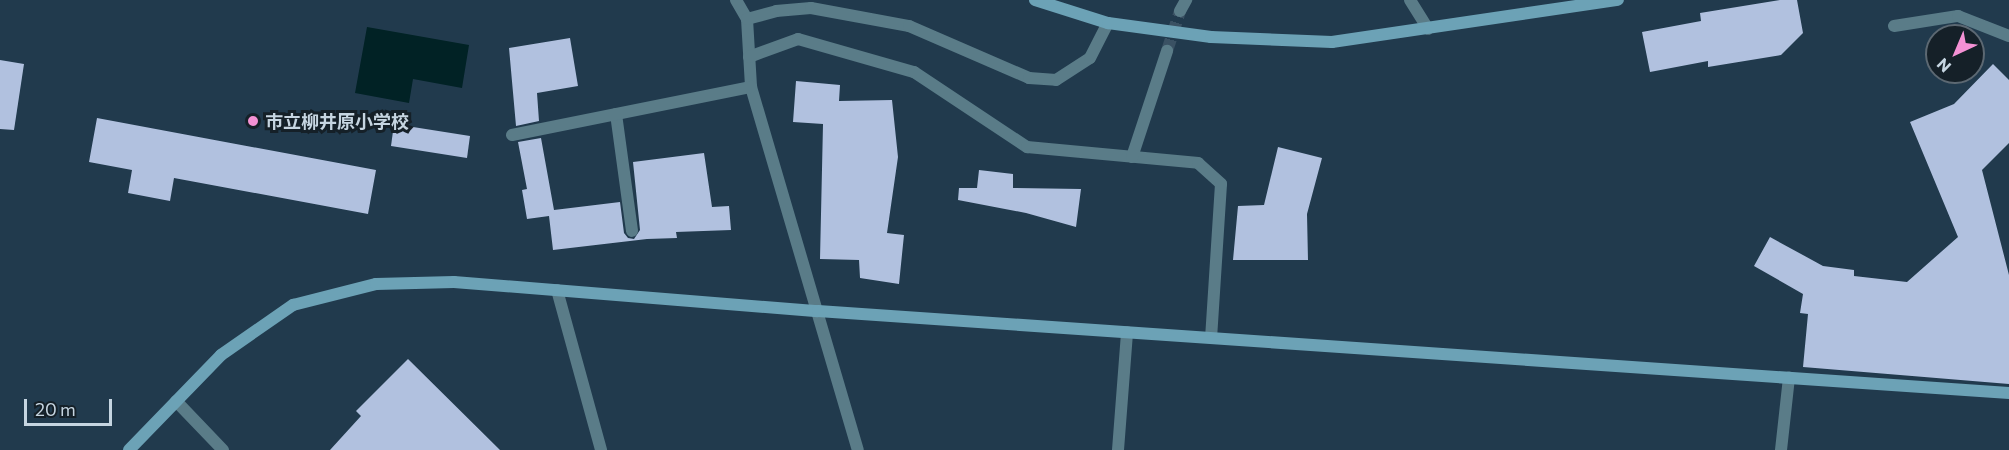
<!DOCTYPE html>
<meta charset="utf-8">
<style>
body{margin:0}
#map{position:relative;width:2009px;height:450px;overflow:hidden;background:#213a4d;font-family:Commissioner,"Noto Sans JP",sans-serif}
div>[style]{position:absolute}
.water>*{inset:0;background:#012225}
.building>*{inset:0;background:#b1c1df}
.street-tunnel>*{height:12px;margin-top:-6px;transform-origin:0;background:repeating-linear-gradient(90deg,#3a5163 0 12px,transparent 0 18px)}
.street>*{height:12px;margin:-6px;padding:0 6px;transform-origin:6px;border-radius:6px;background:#5a7c88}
.secondary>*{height:12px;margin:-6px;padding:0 6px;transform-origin:6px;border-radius:6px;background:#6ca2b6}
.dots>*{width:16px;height:16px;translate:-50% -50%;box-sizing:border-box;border:3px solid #152028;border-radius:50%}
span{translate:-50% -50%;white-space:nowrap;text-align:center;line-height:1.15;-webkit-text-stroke:6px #152028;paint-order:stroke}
.poi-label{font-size:18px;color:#c6d5e1;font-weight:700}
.left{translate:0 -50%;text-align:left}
.north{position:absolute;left:1925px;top:24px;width:60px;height:60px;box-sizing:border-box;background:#152028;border:2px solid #5c6872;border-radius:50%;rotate:224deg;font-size:16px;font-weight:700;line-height:24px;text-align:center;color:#c6d5e1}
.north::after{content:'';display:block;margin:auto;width:21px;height:27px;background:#f491d4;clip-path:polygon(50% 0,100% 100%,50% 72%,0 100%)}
.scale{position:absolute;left:24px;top:399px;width:88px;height:27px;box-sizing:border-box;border:3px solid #c6d5e1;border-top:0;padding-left:8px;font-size:18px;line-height:21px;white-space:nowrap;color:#c6d5e1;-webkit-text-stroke:4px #152028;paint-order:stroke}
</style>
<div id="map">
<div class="water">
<i style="clip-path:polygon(367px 27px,469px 45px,462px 88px,413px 79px,409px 103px,355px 93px)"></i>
</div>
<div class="building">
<i style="clip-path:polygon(1780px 0,1797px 0,1803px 33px,1781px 55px,1708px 67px,1708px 61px,1650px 72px,1642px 32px,1701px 21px,1700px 13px)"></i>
<i style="clip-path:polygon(570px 38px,578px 86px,537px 93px,539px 121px,516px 126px,509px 48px)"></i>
<i style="clip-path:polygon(0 60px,24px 64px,14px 130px,0 129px)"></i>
<i style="clip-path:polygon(1993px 64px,2009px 80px,2009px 143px,1982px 170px,2009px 275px,2009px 384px,1803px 367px,1808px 314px,1800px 313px,1803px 294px,1754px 266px,1770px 237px,1823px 266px,1854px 270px,1854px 276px,1907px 282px,1958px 237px,1910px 122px,1954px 104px)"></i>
<i style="clip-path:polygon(796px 81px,840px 85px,839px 101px,892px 100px,898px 157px,887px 233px,904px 235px,899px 284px,860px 278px,859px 260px,820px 259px,823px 124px,793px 122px)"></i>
<i style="clip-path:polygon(97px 118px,376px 170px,368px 214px,174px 178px,170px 201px,128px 193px,132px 170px,89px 162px)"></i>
<i style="clip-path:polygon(394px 124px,470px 136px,467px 158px,391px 146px)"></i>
<i style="clip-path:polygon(541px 138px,554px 210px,620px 202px,624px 233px,628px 238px,634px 239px,640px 230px,633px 162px,704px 153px,712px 207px,729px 206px,731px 230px,676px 232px,677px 238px,647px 239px,553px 250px,549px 216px,527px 219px,522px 190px,527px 189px,518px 142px)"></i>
<i style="clip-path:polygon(1278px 147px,1322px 158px,1307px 214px,1308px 260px,1233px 260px,1238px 206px,1264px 205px)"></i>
<i style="clip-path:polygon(979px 170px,1013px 174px,1013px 188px,1081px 189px,1076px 227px,1026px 213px,958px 200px,959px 188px,977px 188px)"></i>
<i style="clip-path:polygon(408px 359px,500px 450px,330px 450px,361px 416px,356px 411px)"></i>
</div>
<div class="street-tunnel">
<i style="left:1167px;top:51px;width:42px;rotate:-72deg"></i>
</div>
<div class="street">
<i style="left:736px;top:0;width:22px;rotate:60deg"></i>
<i style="left:747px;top:19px;width:68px;rotate:86.6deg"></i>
<i style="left:751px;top:87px;width:378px;rotate:73.6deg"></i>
<i style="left:1410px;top:0;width:34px;rotate:58deg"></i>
<i style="left:1180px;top:11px;width:13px;rotate:-61deg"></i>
<i style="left:747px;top:19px;width:30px;rotate:-15deg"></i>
<i style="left:776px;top:11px;width:35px;rotate:-5deg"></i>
<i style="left:811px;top:8px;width:100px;rotate:10.4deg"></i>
<i style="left:909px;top:26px;width:131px;rotate:23.4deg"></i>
<i style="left:1029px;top:78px;width:27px;rotate:4deg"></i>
<i style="left:1056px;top:80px;width:40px;rotate:-32.9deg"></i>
<i style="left:1090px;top:58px;width:39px;rotate:-63deg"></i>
<i style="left:1894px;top:26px;width:65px;rotate:-8.9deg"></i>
<i style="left:1958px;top:16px;width:55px;rotate:21.4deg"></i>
<i style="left:749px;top:57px;width:52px;rotate:-20.2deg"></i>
<i style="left:798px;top:39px;width:121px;rotate:15.9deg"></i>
<i style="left:914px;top:72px;width:136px;rotate:33.6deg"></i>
<i style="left:1027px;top:147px;width:172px;rotate:5.3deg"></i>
<i style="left:1198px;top:163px;width:31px;rotate:42deg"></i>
<i style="left:1221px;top:184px;width:153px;rotate:93.7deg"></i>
<i style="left:616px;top:114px;width:118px;rotate:82.2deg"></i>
<i style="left:512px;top:135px;width:244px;rotate:-11.4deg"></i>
<i style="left:1132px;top:157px;width:112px;rotate:-71.7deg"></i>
<i style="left:557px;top:290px;width:166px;rotate:74.6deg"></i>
<i style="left:176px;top:401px;width:68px;rotate:46.2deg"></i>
<i style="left:1118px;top:450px;width:118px;rotate:-85.6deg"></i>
<i style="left:1781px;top:450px;width:73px;rotate:-83.7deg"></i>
</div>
<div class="secondary">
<i style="left:1035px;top:0;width:77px;rotate:17.5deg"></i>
<i style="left:1108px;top:23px;width:104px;rotate:7.7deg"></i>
<i style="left:1211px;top:37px;width:121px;rotate:2.4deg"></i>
<i style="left:1332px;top:42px;width:289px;rotate:-8.4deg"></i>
<i style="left:129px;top:450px;width:132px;rotate:-45.9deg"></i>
<i style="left:221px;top:355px;width:88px;rotate:-34.8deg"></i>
<i style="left:293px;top:305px;width:86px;rotate:-14.2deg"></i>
<i style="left:376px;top:284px;width:78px;rotate:-1.5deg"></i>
<i style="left:454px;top:282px;width:365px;rotate:4.6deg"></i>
<i style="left:818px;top:311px;width:1194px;rotate:3.94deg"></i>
</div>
<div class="dots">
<i style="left:253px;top:121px;background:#f491d4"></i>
</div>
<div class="poi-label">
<span class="left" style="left:265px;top:121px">市立柳井原小学校</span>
</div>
<div class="north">N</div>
<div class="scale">20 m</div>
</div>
